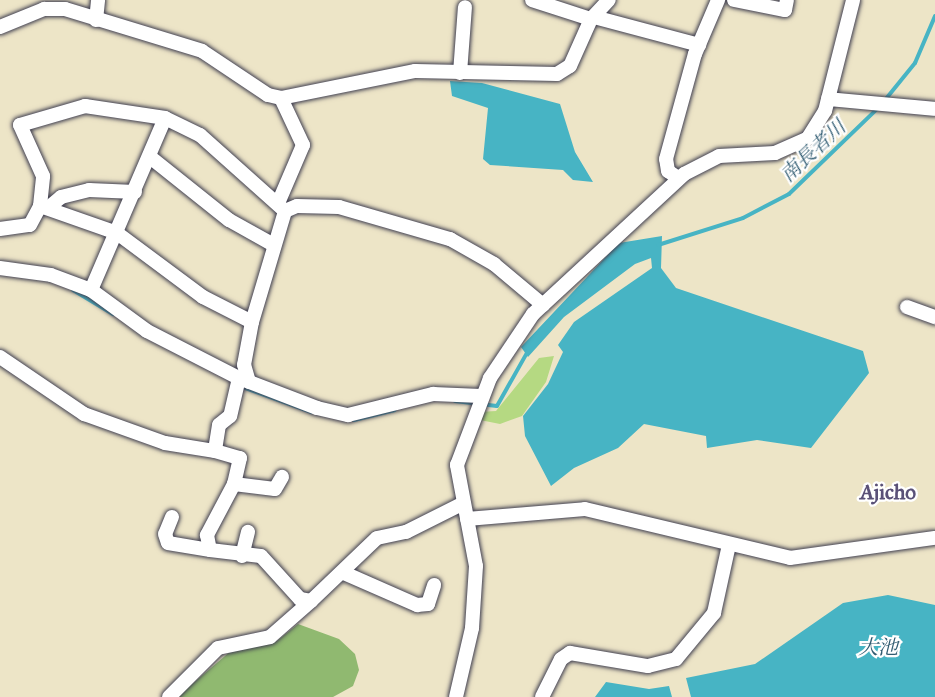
<!DOCTYPE html>
<meta charset="utf-8">
<style>
body{margin:0}
#map{position:relative;width:935px;height:697px;overflow:hidden;background:#ede5c7;font-family:"IM FELL Great Primer","Noto Serif JP",serif}
div>[style]{position:absolute}
.green>*{inset:0;background:#b5d982}
.forest>*{inset:0;background:#90b970}
.water>*{inset:0;background:#47b4c4}
.stream>*{height:4px;margin:-2px;padding:0 2px;transform-origin:2px;border-radius:2px;background:#47b4c4}
.roads{filter:drop-shadow(0 0 2px #403f50) drop-shadow(0 0 2px #403f50)}
.minor>*{height:14px;margin:-7px;padding:0 7px;transform-origin:7px;border-radius:7px;background:#fff}
span{translate:-50% -50%;white-space:nowrap;text-align:center;line-height:1.15;-webkit-text-stroke:4.5px #fff;paint-order:stroke}
.water-label{font-size:20px;color:#315c72;font-style:italic}
.quarter-label{font-size:21px;color:#5a5178;font-weight:700}
</style>
<div id="map">
<div class="green">
<i style="clip-path:polygon(554px 356px,546px 382px,522px 416px,500px 424px,475px 419px,480px 412px,496px 411px,539px 358px)"></i>
</div>
<div class="forest">
<i style="clip-path:polygon(298px 624px,339px 639px,355px 654px,359px 670px,353px 686px,333px 697px,177px 697px,232px 650px,277px 641px)"></i>
</div>
<div class="water">
<i style="clip-path:polygon(450px 81px,482px 83px,560px 104px,575px 152px,593px 182px,573px 180px,563px 170px,490px 165px,483px 159px,488px 108px,452px 96px)"></i>
<i style="clip-path:polygon(662px 236px,661px 268px,676px 288px,863px 351px,869px 373px,811px 448px,757px 440px,707px 448px,706px 436px,644px 424px,618px 448px,574px 468px,551px 486px,525px 436px,523px 416px,548px 384px,563px 352px,558px 345px,574px 322px,652px 268px,651px 258px,635px 264px,564px 317px,528px 357px,521px 347px,619px 243px)"></i>
<i style="clip-path:polygon(888px 595px,935px 605px,935px 697px,691px 697px,686px 678px,755px 664px,843px 603px)"></i>
<i style="clip-path:polygon(606px 682px,649px 689px,669px 686px,672px 697px,595px 697px)"></i>
</div>
<div class="stream">
<i style="left:885px;top:100px;width:48px;rotate:-51deg"></i>
<i style="left:915px;top:63px;width:51px;rotate:-66.9deg"></i>
<i style="left:658px;top:245px;width:89px;rotate:-17.6deg"></i>
<i style="left:743px;top:218px;width:52px;rotate:-27.6deg"></i>
<i style="left:789px;top:194px;width:124px;rotate:-44deg"></i>
<i style="left:73px;top:290px;width:47px;rotate:31deg"></i>
<i style="left:240px;top:386px;width:76px;rotate:20.1deg"></i>
<i style="left:455px;top:401px;width:42px;rotate:6.8deg"></i>
<i style="left:497px;top:406px;width:63px;rotate:-60.6deg"></i>
<i style="left:354px;top:420px;width:42px;rotate:-13.7deg"></i>
</div>
<div class="roads">
<div class="minor">
<i style="left:532px;top:0;width:62px;rotate:17.9deg"></i>
<i style="left:734px;top:0;width:52px;rotate:11.1deg"></i>
<i style="left:785px;top:10px;width:10px;rotate:-79deg"></i>
<i style="left:594px;top:17px;width:109px;rotate:14.9deg"></i>
<i style="left:96px;top:20px;width:20px;rotate:-84deg"></i>
<i style="left:0;top:27px;width:48px;rotate:-22.2deg"></i>
<i style="left:44px;top:9px;width:21px"></i>
<i style="left:65px;top:9px;width:143px;rotate:17deg"></i>
<i style="left:202px;top:51px;width:79px;rotate:33.7deg"></i>
<i style="left:268px;top:95px;width:13px;rotate:13deg"></i>
<i style="left:281px;top:98px;width:137px;rotate:-11.4deg"></i>
<i style="left:415px;top:71px;width:142px;rotate:1.2deg"></i>
<i style="left:557px;top:74px;width:15px;rotate:-32deg"></i>
<i style="left:570px;top:66px;width:51px;rotate:-65.9deg"></i>
<i style="left:591px;top:19px;width:26px;rotate:-47deg"></i>
<i style="left:460px;top:73px;width:66px;rotate:-85.7deg"></i>
<i style="left:828px;top:99px;width:107px;rotate:5.3deg"></i>
<i style="left:150px;top:157px;width:101px;rotate:38.6deg"></i>
<i style="left:229px;top:220px;width:51px;rotate:29.1deg"></i>
<i style="left:678px;top:178px;width:12px;rotate:-145deg"></i>
<i style="left:668px;top:171px;width:12px;rotate:-99deg"></i>
<i style="left:666px;top:159px;width:109px;rotate:-74.6deg"></i>
<i style="left:695px;top:54px;width:59px;rotate:-66.9deg"></i>
<i style="left:279px;top:201px;width:61px;rotate:-66.8deg"></i>
<i style="left:303px;top:145px;width:52px;rotate:-115.1deg"></i>
<i style="left:40px;top:206px;width:82px;rotate:19.3deg"></i>
<i style="left:117px;top:233px;width:107px;rotate:36.7deg"></i>
<i style="left:203px;top:297px;width:55px;rotate:27deg"></i>
<i style="left:48px;top:208px;width:17px;rotate:-40deg"></i>
<i style="left:61px;top:197px;width:29px;rotate:-14deg"></i>
<i style="left:89px;top:190px;width:46px;rotate:2.5deg"></i>
<i style="left:0;top:229px;width:30px;rotate:-8deg"></i>
<i style="left:30px;top:225px;width:21px;rotate:-62deg"></i>
<i style="left:40px;top:206px;width:30px;rotate:-84deg"></i>
<i style="left:43px;top:176px;width:56px;rotate:-114.3deg"></i>
<i style="left:20px;top:125px;width:68px;rotate:-16.3deg"></i>
<i style="left:85px;top:106px;width:81px;rotate:8.5deg"></i>
<i style="left:165px;top:118px;width:39px;rotate:26deg"></i>
<i style="left:200px;top:135px;width:114px;rotate:41.8deg"></i>
<i style="left:0;top:268px;width:51px;rotate:7.8deg"></i>
<i style="left:51px;top:275px;width:43px;rotate:20.6deg"></i>
<i style="left:91px;top:290px;width:69px;rotate:36.2deg"></i>
<i style="left:147px;top:331px;width:103px;rotate:27.1deg"></i>
<i style="left:239px;top:378px;width:84px;rotate:21deg"></i>
<i style="left:317px;top:408px;width:32px;rotate:13deg"></i>
<i style="left:348px;top:415px;width:88px;rotate:-13.9deg"></i>
<i style="left:433px;top:394px;width:48px;rotate:2.4deg"></i>
<i style="left:91px;top:290px;width:187px;rotate:-66.7deg"></i>
<i style="left:907px;top:307px;width:30px;rotate:20deg"></i>
<i style="left:0;top:357px;width:102px;rotate:34.2deg"></i>
<i style="left:84px;top:414px;width:86px;rotate:19.7deg"></i>
<i style="left:165px;top:443px;width:51px;rotate:9.1deg"></i>
<i style="left:239px;top:378px;width:39px;rotate:103deg"></i>
<i style="left:230px;top:416px;width:14px;rotate:141deg"></i>
<i style="left:219px;top:425px;width:26px;rotate:99deg"></i>
<i style="left:215px;top:451px;width:26px;rotate:16deg"></i>
<i style="left:240px;top:458px;width:27px;rotate:103deg"></i>
<i style="left:234px;top:484px;width:58px;rotate:117.9deg"></i>
<i style="left:207px;top:535px;width:15px;rotate:79deg"></i>
<i style="left:210px;top:550px;width:51px;rotate:6.7deg"></i>
<i style="left:261px;top:556px;width:58px;rotate:47.8deg"></i>
<i style="left:300px;top:599px;width:11px;rotate:10deg"></i>
<i style="left:311px;top:601px;width:91px;rotate:-43.7deg"></i>
<i style="left:377px;top:538px;width:30px;rotate:-12deg"></i>
<i style="left:406px;top:532px;width:63px;rotate:-26.6deg"></i>
<i style="left:249px;top:382px;width:18px;rotate:-106deg"></i>
<i style="left:244px;top:365px;width:44px;rotate:-79.5deg"></i>
<i style="left:252px;top:322px;width:116px;rotate:-73.4deg"></i>
<i style="left:285px;top:211px;width:13px;rotate:-23deg"></i>
<i style="left:297px;top:206px;width:42px;rotate:1.4deg"></i>
<i style="left:339px;top:207px;width:116px;rotate:16.1deg"></i>
<i style="left:450px;top:239px;width:51px;rotate:29.6deg"></i>
<i style="left:494px;top:264px;width:64px;rotate:39.9deg"></i>
<i style="left:234px;top:484px;width:41px;rotate:7deg"></i>
<i style="left:275px;top:489px;width:14px;rotate:-60deg"></i>
<i style="left:172px;top:517px;width:18px;rotate:112deg"></i>
<i style="left:165px;top:534px;width:9px;rotate:72deg"></i>
<i style="left:168px;top:543px;width:43px;rotate:9.5deg"></i>
<i style="left:467px;top:519px;width:118px;rotate:-4.8deg"></i>
<i style="left:585px;top:509px;width:211px;rotate:13.4deg"></i>
<i style="left:790px;top:558px;width:146px;rotate:-7.9deg"></i>
<i style="left:242px;top:556px;width:25px;rotate:-76deg"></i>
<i style="left:344px;top:573px;width:80px;rotate:23.7deg"></i>
<i style="left:417px;top:605px;width:11px;rotate:-5deg"></i>
<i style="left:428px;top:604px;width:20px;rotate:-72deg"></i>
<i style="left:169px;top:697px;width:69px;rotate:-45deg"></i>
<i style="left:218px;top:648px;width:53px;rotate:-11.9deg"></i>
<i style="left:270px;top:637px;width:55px;rotate:-41.3deg"></i>
<i style="left:456px;top:697px;width:71px;rotate:-76.9deg"></i>
<i style="left:472px;top:628px;width:62px;rotate:-86.3deg"></i>
<i style="left:476px;top:566px;width:103px;rotate:-100.7deg"></i>
<i style="left:457px;top:465px;width:93px;rotate:-69.2deg"></i>
<i style="left:490px;top:378px;width:77px;rotate:-56.1deg"></i>
<i style="left:533px;top:314px;width:206px;rotate:-42.8deg"></i>
<i style="left:684px;top:174px;width:39px;rotate:-27deg"></i>
<i style="left:719px;top:156px;width:56px;rotate:-3.1deg"></i>
<i style="left:775px;top:153px;width:36px;rotate:-24deg"></i>
<i style="left:808px;top:138px;width:32px;rotate:-58deg"></i>
<i style="left:825px;top:111px;width:114px;rotate:-75.8deg"></i>
<i style="left:542px;top:697px;width:42px;rotate:-63.4deg"></i>
<i style="left:561px;top:659px;width:11px;rotate:-34deg"></i>
<i style="left:570px;top:653px;width:79px;rotate:9.5deg"></i>
<i style="left:648px;top:666px;width:29px;rotate:-14deg"></i>
<i style="left:676px;top:659px;width:60px;rotate:-50.4deg"></i>
<i style="left:714px;top:613px;width:70px;rotate:-77.6deg"></i>
</div>
</div>
<div class="water-label">
<span style="left:813px;top:151px;rotate:-43deg">南長者川</span>
<span style="left:878px;top:647px">大池</span>
</div>
<div class="quarter-label">
<span style="left:888px;top:492px">Ajicho</span>
</div>
</div>
